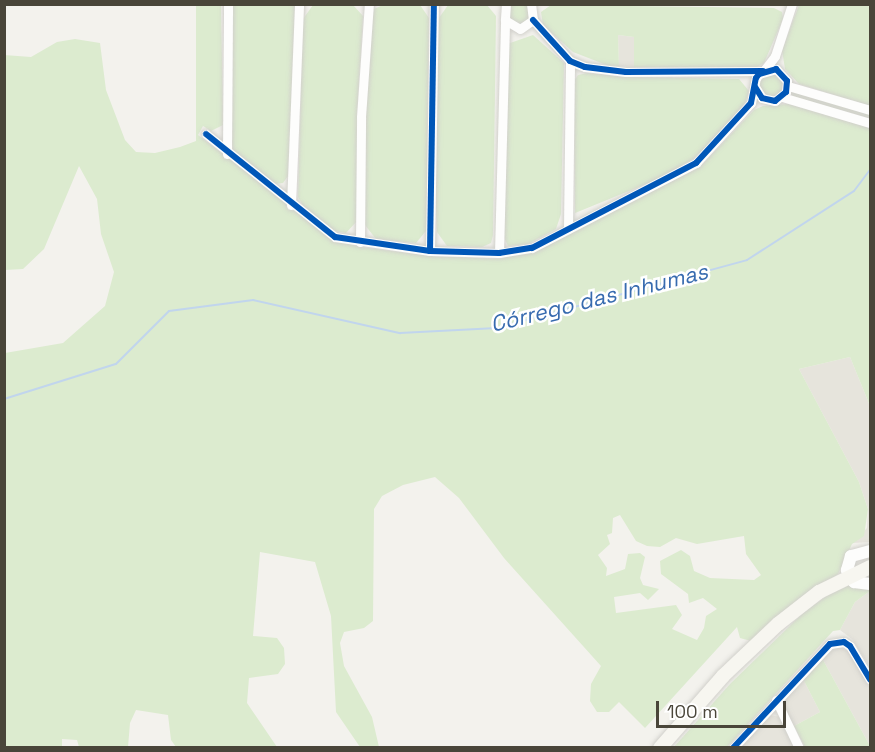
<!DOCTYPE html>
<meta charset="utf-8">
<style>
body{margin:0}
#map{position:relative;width:875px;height:752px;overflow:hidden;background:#f3f2ed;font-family:"Space Grotesk",sans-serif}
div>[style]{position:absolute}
.residential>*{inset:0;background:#e6e4dc}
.green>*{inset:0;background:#dcebcf}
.round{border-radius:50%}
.stream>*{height:2px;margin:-1px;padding:0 1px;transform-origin:1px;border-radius:1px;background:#c1d5ed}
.roads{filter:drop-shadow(0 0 2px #d1d0cb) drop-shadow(0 0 2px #d1d0cb)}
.minor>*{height:9px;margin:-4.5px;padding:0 4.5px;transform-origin:4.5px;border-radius:4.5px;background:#fdfdfc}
.tertiary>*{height:12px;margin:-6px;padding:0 6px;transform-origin:6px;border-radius:6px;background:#fdfdfc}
.secondary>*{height:14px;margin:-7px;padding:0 7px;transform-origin:7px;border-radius:7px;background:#f7f6f0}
.cycleway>*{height:6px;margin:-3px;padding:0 3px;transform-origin:3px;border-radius:3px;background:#0057b8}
span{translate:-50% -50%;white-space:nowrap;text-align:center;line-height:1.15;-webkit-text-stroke:5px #fff;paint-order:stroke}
.water-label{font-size:22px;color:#376baf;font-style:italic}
.frame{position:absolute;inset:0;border:6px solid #494539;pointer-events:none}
.scale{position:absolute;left:656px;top:701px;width:130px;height:27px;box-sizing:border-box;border:3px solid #494539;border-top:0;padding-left:8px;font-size:18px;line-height:21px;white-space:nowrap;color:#494539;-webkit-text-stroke:4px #fff;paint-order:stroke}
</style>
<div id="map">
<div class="residential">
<i style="clip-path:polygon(618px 35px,634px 37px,634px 67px,619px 66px)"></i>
<i style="clip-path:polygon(850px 357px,870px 406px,870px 542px,852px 543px,867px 528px,868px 509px,859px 482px,799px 369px)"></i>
<i style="clip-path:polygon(870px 591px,870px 667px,852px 639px,840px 630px,855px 602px)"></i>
<i style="clip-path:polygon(837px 646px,848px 651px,870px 688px,870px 746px,822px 658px)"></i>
<i style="clip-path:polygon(803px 679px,820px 712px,794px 726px,784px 707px,786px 697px)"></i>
<i style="clip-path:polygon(769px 715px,780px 717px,795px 748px,740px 748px)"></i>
</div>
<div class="green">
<i style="clip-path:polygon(527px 4px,530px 17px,523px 25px,509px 21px,510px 6px)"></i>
<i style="clip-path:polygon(evenodd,196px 5px,221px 5px,223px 125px,211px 131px,203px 126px,198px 135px,334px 239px,360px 247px,431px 256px,499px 259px,533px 251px,700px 167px,754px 110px,763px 106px,788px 104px,870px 126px,870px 406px,850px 357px,799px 369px,859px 482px,868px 509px,864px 536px,852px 544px,838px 574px,751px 641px,740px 638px,737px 627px,645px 728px,619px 702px,609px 712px,597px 712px,590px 701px,591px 684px,601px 666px,504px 558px,459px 498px,435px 477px,403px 485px,382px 496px,374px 509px,373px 621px,364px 628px,344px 632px,340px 643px,344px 666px,372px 717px,379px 747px,360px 747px,336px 712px,331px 616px,315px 562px,260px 552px,253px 636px,277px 638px,284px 648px,285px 664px,278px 674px,249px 678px,247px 703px,277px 747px,176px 747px,171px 740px,168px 715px,136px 710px,130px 723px,128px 747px,79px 747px,77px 740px,62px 739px,62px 747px,5px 747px,5px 353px,63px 343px,105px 306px,114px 272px,101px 234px,97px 199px,79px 166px,44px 249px,23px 269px,5px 270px,4px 55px,31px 57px,57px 42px,75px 39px,100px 43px,106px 90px,125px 140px,136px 152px,155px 153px,180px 147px,196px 141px,196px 5px,620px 515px,636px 541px,647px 546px,660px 547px,676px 538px,697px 544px,744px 536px,746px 554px,761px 575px,754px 580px,710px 578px,694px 571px,690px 556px,681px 550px,660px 561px,661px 574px,688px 594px,689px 603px,703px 598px,717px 609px,706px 616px,704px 628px,697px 640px,672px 629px,682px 615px,676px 605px,616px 613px,614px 597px,640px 593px,648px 600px,659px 589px,643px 585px,640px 578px,645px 557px,640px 553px,628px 554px,625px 569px,606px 576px,607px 568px,598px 555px,610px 544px,607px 535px,612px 533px,613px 518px,620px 515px)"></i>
<i style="clip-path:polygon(233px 5px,295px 5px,288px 176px,283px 183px,274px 184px,234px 153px,232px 146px)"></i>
<i style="clip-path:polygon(313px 5px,353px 5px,363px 16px,357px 115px,357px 221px,346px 233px,335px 231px,306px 211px,298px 197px,303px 19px)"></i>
<i style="clip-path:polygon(383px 5px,420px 5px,429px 18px,426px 231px,416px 243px,376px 239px,365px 225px,365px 119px,372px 19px,374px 9px)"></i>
<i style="clip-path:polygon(448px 5px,487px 5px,496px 16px,493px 235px,491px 243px,482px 247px,447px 246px,437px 232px,434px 159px,439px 18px)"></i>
<i style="clip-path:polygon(551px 5px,774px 8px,782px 12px,783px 19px,764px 63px,755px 68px,634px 67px,634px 37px,618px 35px,619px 66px,609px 66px,573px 52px,543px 25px,541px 12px)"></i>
<i style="clip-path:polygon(799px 5px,870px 5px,870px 106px,799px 84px,785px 69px,782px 50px)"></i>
<i style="clip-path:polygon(533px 35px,564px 63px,561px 214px,556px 229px,528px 244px,508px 246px,504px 237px,507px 44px)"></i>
<i style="clip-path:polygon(587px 73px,625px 77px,739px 79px,749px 91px,745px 103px,724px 131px,693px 159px,656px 180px,575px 213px,574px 81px,578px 75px)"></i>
<i class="round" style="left:759px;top:73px;width:24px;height:24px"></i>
<i style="clip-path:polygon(792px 92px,870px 113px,870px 118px,792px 97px)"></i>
<i style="clip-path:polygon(842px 585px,870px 586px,870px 591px,855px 602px,840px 630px,833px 631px,727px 747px,673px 748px,730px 684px,803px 613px)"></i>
<i style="clip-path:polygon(822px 658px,870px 746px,870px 747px,805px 747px,794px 726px,820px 712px,803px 679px)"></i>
</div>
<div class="stream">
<i style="left:4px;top:399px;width:117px;rotate:-17.4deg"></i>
<i style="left:116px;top:364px;width:75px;rotate:-45deg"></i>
<i style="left:169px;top:311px;width:85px;rotate:-7.5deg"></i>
<i style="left:253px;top:300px;width:151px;rotate:12.7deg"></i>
<i style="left:400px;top:333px;width:97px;rotate:-3deg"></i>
<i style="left:497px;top:328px;width:259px;rotate:-15.2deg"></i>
<i style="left:747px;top:260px;width:127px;rotate:-32.8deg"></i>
<i style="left:854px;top:191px;width:26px;rotate:-53deg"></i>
</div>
<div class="roads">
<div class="minor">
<i style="left:506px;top:4px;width:16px;rotate:94deg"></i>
<i style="left:505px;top:20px;width:17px;rotate:31deg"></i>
<i style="left:520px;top:29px;width:16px;rotate:-35deg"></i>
<i style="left:533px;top:20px;width:16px;rotate:-97deg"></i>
<i style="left:533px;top:20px;width:55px;rotate:47.9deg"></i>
<i style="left:570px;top:61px;width:16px;rotate:22deg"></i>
<i style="left:585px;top:67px;width:41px;rotate:7deg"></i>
<i style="left:626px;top:72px;width:137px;rotate:-0.4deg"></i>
<i style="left:765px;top:69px;width:16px;rotate:-52deg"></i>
<i style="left:775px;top:56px;width:55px;rotate:-71.9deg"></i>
<i style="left:788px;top:86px;width:85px;rotate:16.3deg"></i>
<i style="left:782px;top:97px;width:92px;rotate:16.5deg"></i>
<i style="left:206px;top:134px;width:165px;rotate:38.6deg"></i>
<i style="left:335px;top:237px;width:96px;rotate:8.4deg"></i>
<i style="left:430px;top:251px;width:69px;rotate:1.7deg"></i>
<i style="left:499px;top:253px;width:33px;rotate:-9deg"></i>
<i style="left:532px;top:248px;width:185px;rotate:-27.4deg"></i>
<i style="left:696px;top:163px;width:81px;rotate:-47.5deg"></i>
<i style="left:751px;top:103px;width:25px;rotate:-79deg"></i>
<i style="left:756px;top:78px;width:5px;rotate:-53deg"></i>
<i style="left:759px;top:74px;width:18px;rotate:-16deg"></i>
<i style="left:776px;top:69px;width:16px;rotate:47deg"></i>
<i style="left:787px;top:81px;width:11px;rotate:95deg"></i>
<i style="left:786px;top:92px;width:14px;rotate:141deg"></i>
<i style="left:775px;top:101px;width:13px;rotate:-167deg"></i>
<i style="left:762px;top:98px;width:13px;rotate:-122deg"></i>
<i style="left:227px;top:154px;width:150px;rotate:-89.6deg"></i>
<i style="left:291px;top:205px;width:201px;rotate:-87.7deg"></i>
<i style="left:568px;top:229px;width:168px;rotate:-89.3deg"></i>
<i style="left:360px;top:242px;width:125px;rotate:-89.5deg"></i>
<i style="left:361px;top:117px;width:113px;rotate:-86deg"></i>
<i style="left:430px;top:251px;width:247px;rotate:-89.1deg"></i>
<i style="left:499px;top:253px;width:233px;rotate:-88.5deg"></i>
<i style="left:776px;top:700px;width:53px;rotate:64.4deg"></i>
<i style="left:733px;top:748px;width:142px;rotate:-47deg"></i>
<i style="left:830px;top:644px;width:14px;rotate:-8deg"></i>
<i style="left:844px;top:642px;width:7px;rotate:34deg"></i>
<i style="left:850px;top:646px;width:39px;rotate:59deg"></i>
</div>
<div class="tertiary">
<i style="left:870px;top:551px;width:20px;rotate:165deg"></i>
<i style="left:851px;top:556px;width:15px;rotate:106deg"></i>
<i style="left:847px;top:570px;width:14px;rotate:60deg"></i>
<i style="left:854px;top:582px;width:16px;rotate:7deg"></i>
</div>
<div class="secondary">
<i style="left:660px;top:748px;width:96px;rotate:-48.8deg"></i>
<i style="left:723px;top:676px;width:76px;rotate:-43.4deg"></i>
<i style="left:778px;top:624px;width:52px;rotate:-38deg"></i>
<i style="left:819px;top:592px;width:57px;rotate:-26.1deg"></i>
</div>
</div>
<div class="cycleway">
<i style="left:533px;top:20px;width:55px;rotate:47.9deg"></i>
<i style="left:570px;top:61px;width:16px;rotate:22deg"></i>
<i style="left:585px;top:67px;width:41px;rotate:7deg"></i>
<i style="left:626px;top:72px;width:137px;rotate:-0.4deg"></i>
<i style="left:206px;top:134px;width:165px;rotate:38.6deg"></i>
<i style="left:335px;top:237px;width:96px;rotate:8.4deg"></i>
<i style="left:430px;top:251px;width:69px;rotate:1.7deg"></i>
<i style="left:499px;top:253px;width:33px;rotate:-9deg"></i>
<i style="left:532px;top:248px;width:185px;rotate:-27.4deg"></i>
<i style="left:696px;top:163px;width:81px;rotate:-47.5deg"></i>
<i style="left:751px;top:103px;width:25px;rotate:-79deg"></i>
<i style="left:756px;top:78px;width:5px;rotate:-53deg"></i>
<i style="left:759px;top:74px;width:18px;rotate:-16deg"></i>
<i style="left:776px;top:69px;width:16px;rotate:47deg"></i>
<i style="left:787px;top:81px;width:11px;rotate:95deg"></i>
<i style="left:786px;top:92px;width:14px;rotate:141deg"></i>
<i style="left:775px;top:101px;width:13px;rotate:-167deg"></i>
<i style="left:762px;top:98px;width:13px;rotate:-122deg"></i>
<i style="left:430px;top:251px;width:247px;rotate:-89.1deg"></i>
<i style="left:733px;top:748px;width:142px;rotate:-47deg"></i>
<i style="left:830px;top:644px;width:14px;rotate:-8deg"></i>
<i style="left:844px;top:642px;width:7px;rotate:34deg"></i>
<i style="left:850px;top:646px;width:39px;rotate:59deg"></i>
</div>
<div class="water-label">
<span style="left:599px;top:298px;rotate:-14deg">Córrego das Inhumas</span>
</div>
<div class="frame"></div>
<div class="scale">100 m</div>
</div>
